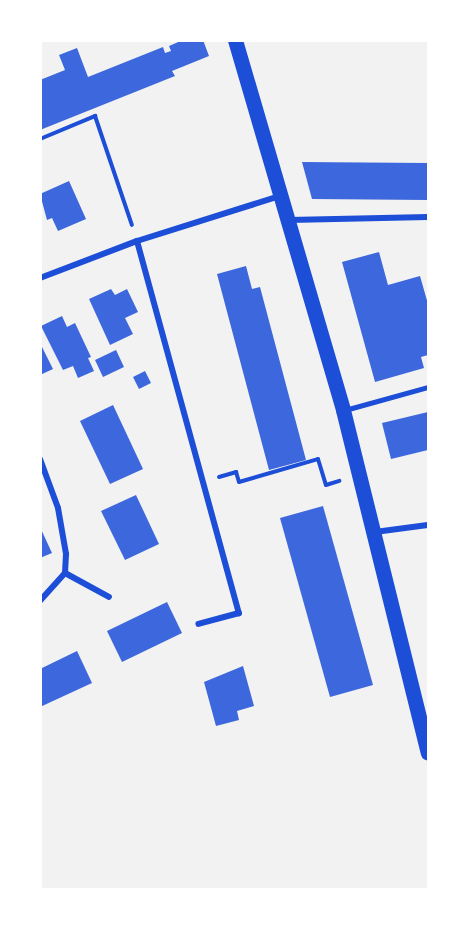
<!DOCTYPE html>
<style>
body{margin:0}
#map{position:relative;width:469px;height:930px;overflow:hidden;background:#f2f2f2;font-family:"Golos Text",sans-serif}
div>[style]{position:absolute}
.building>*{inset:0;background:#3d67dc}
.path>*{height:4px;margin:-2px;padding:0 2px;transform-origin:2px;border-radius:2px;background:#1d4ed8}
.service>*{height:4.5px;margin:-2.25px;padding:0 2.25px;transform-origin:2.25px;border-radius:2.25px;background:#1d4ed8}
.minor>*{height:6px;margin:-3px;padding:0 3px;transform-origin:3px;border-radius:3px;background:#1d4ed8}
.primary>*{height:15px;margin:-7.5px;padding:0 7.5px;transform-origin:7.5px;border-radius:7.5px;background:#1d4ed8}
span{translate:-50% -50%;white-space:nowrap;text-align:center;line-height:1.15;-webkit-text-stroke:4.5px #fff;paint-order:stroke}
.frame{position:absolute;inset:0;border:42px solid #fff;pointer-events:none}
</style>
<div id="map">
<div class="building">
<i style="clip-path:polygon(183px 40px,203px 40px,209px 56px,172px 71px,175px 76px,40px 130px,40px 80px,65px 70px,59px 55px,77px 48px,88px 77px,163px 47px,165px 53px,171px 51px,169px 46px)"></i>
<i style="clip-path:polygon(302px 162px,428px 163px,428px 200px,312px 199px)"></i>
<i style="clip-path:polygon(69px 181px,86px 219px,58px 231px,52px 218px,47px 220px,40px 194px)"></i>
<i style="clip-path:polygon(379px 252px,388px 285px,420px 276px,428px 304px,428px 355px,421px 357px,424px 368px,375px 382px,342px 262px)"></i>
<i style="clip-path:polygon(246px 266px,252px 289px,260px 287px,306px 460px,269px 470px,217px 274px)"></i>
<i style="clip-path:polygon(111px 289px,115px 295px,127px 289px,138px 312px,125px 318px,133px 334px,110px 345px,89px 299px)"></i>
<i style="clip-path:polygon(62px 316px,67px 327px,75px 323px,91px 357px,88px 358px,94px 371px,78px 378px,73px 366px,63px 370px,41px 326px)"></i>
<i style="clip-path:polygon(40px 343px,53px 369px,40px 375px)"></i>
<i style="clip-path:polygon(116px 350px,124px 367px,103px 377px,95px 360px)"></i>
<i style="clip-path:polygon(145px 371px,151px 383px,139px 389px,133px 377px)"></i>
<i style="clip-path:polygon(113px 405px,143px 469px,110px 484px,80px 421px)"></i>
<i style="clip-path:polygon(428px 412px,428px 450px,391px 459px,382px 423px)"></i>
<i style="clip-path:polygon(136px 495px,159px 544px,125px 560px,101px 511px)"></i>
<i style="clip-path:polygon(323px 506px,373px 685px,330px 697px,280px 518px)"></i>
<i style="clip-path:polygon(40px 527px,52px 553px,40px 558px)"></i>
<i style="clip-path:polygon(167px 602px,182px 633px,122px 662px,107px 631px)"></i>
<i style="clip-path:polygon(77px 651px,92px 683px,40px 707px,40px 669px)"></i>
<i style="clip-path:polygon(243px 666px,254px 706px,237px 711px,239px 720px,216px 726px,204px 682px)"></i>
</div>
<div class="path">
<i style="left:40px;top:139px;width:60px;rotate:-22.7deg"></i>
<i style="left:95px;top:116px;width:115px;rotate:71.3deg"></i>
<i style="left:219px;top:477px;width:18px;rotate:-16deg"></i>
<i style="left:236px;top:472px;width:10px;rotate:73deg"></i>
<i style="left:239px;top:482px;width:82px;rotate:-16.2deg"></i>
<i style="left:318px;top:459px;width:27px;rotate:73deg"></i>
<i style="left:326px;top:485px;width:14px;rotate:-17deg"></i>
</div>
<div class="service">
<i style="left:345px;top:410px;width:86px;rotate:-15.5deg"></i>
</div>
<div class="minor">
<i style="left:289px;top:220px;width:139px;rotate:-1.2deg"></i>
<i style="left:137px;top:241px;width:386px;rotate:74.7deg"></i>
<i style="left:239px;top:613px;width:42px;rotate:165deg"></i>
<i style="left:40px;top:278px;width:104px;rotate:-20.9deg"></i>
<i style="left:137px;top:241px;width:150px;rotate:-17.5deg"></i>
<i style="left:40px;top:459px;width:52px;rotate:69.8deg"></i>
<i style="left:58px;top:508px;width:47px;rotate:80.1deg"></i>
<i style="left:66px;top:554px;width:19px;rotate:93deg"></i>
<i style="left:65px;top:573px;width:38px;rotate:132deg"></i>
<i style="left:375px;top:532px;width:53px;rotate:-7.5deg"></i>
<i style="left:65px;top:573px;width:50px;rotate:28.6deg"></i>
</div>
<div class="primary">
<i style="left:235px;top:40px;width:385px;rotate:73.7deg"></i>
<i style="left:343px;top:410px;width:353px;rotate:76.1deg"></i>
</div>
<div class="frame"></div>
</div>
